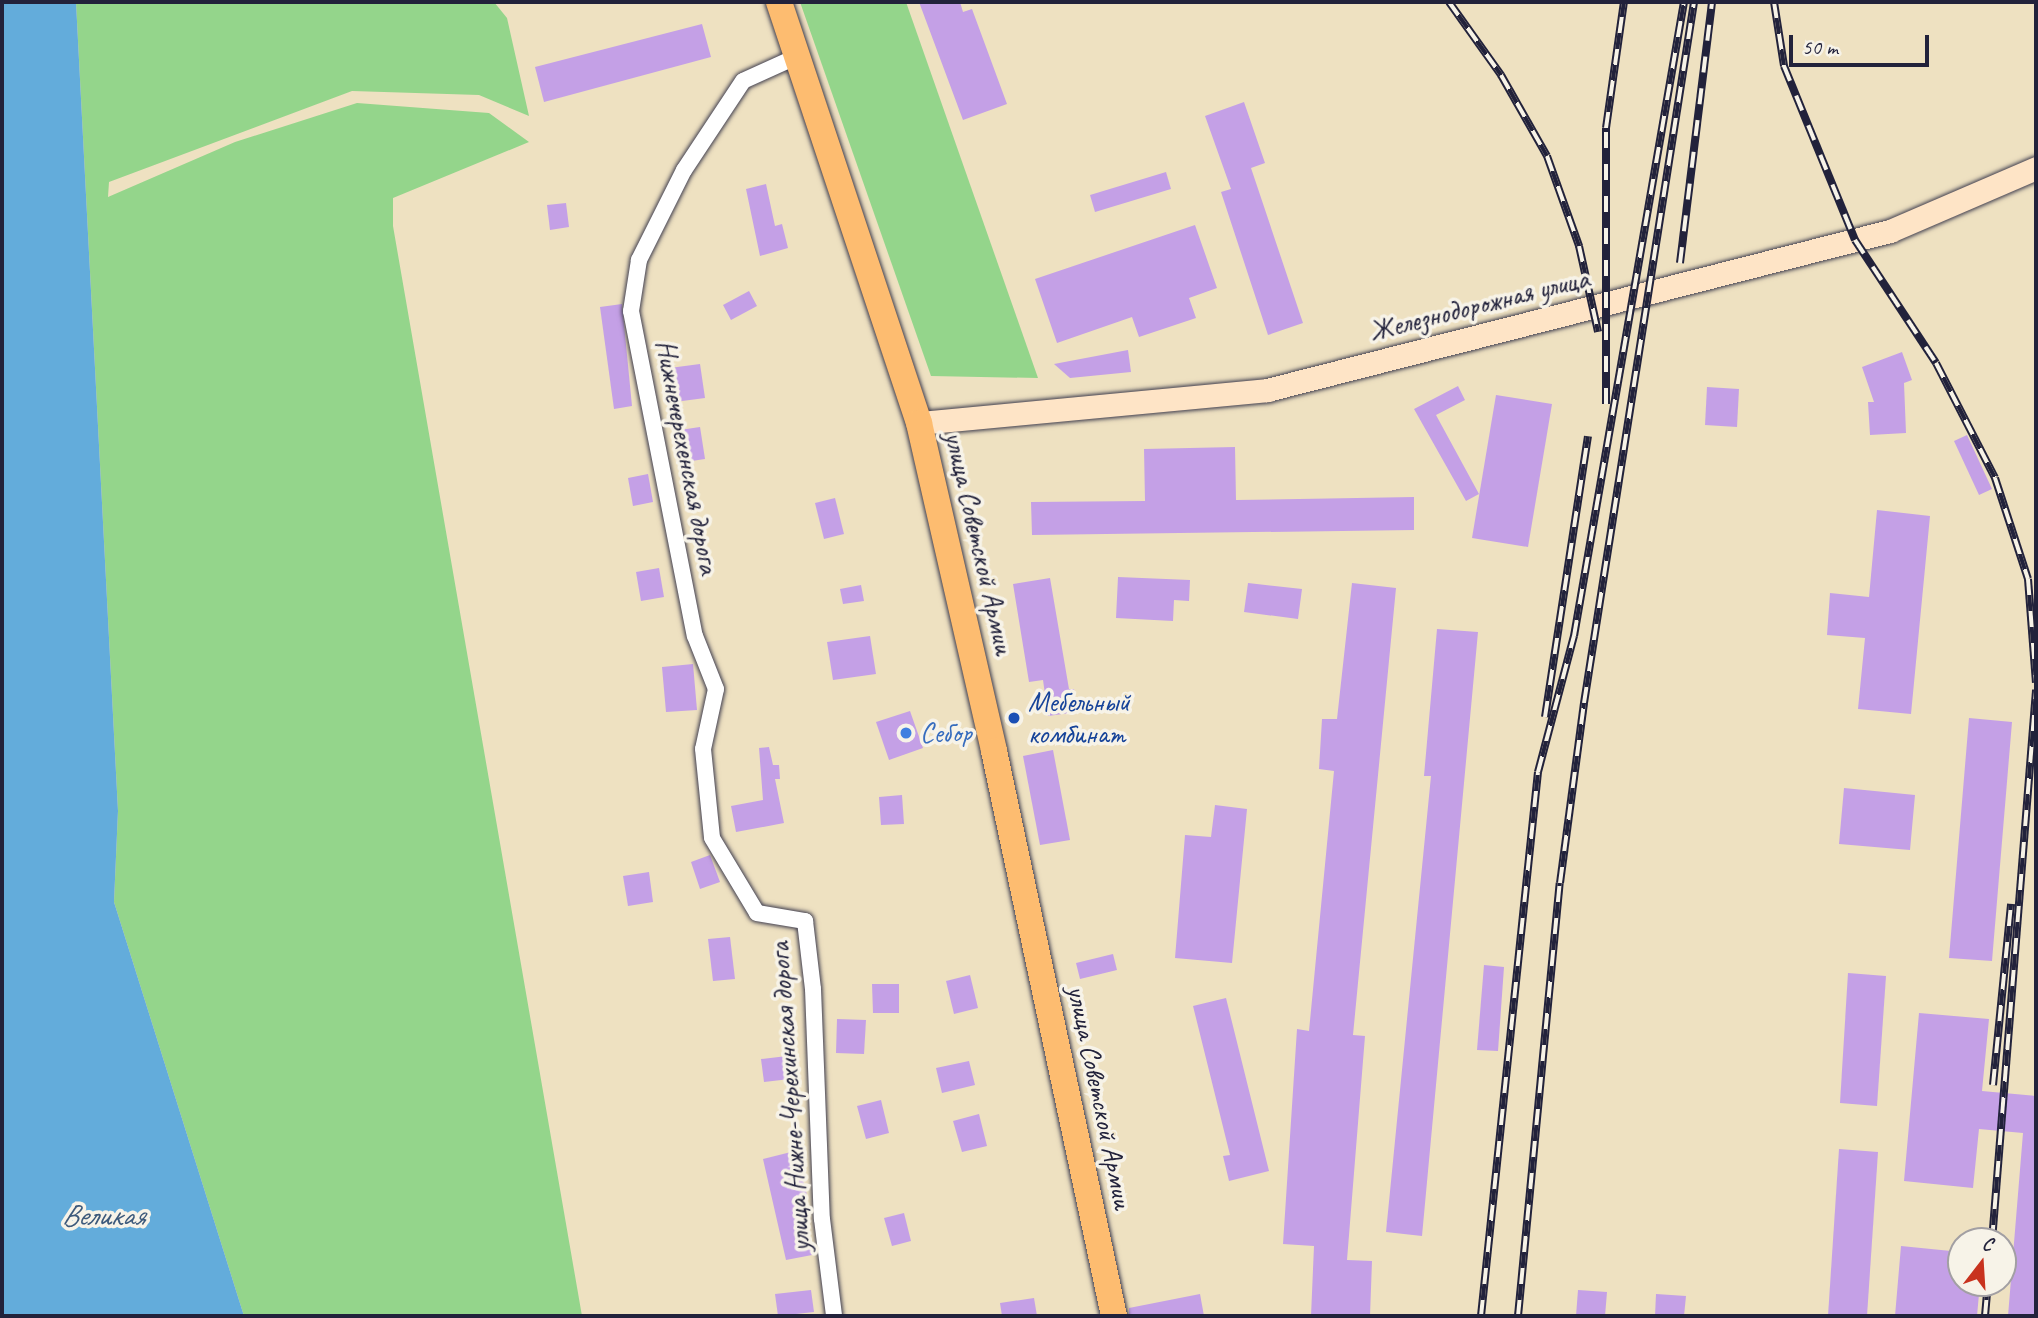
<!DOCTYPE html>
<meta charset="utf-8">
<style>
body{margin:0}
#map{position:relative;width:2038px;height:1318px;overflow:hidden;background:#eee1c1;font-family:Caveat,sans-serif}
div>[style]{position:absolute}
.green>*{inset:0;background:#94d58b}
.water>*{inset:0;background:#63acdb}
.building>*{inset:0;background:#c4a0e6}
.roads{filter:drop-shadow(0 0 2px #413f4f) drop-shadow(0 0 2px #413f4f)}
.street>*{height:16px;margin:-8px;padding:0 8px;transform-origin:8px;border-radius:8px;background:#fff}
.secondary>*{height:23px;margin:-11.5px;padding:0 11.5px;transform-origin:11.5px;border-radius:11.5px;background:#fee4c6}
.primary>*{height:26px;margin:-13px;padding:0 13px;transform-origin:13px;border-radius:13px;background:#fdbc70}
.rail>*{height:8px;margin-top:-4px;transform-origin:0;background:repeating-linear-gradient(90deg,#f7f3e8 0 16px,#22223b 0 32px);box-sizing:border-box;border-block:2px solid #22223b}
.dots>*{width:19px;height:19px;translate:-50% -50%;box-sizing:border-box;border:4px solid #f7f3e8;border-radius:50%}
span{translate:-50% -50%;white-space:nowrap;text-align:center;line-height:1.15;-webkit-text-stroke:7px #f7f3e8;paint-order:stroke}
.street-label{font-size:28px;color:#22223b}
.transit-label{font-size:28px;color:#164399}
.left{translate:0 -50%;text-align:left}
.shop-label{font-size:28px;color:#366cbe}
.water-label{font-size:30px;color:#3c597b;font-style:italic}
.frame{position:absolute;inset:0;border:4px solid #22223b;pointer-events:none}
.north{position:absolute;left:1947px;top:1227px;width:70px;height:70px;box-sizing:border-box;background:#f7f3e8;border:2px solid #a29fa3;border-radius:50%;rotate:17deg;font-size:19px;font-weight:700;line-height:28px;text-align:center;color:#22223b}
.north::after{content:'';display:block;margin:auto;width:24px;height:32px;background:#c8321e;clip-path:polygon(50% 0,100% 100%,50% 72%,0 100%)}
.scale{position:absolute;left:1789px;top:35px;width:140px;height:32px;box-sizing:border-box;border:4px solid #22223b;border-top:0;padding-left:9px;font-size:21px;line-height:24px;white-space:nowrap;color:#22223b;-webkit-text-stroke:5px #f7f3e8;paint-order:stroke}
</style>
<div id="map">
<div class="green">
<i style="clip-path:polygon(76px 2px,494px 2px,507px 18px,529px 116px,479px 95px,352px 91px,109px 182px,108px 197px,235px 142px,357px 103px,489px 113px,529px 142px,393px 198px,393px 226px,582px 1316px,244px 1316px,114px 902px,118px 811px)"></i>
<i style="clip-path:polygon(800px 2px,906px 2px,1038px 378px,931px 376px)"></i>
</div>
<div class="water">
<i style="clip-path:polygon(2px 2px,76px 2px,118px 811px,114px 902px,244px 1316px,2px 1316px)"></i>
</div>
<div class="building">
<i style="clip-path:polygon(919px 2px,960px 2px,963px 12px,972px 9px,1007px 104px,963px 120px)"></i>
<i style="clip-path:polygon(702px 24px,711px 57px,544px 102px,535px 67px)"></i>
<i style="clip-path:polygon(1244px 102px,1265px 163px,1251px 168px,1303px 323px,1268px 335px,1221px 192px,1231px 189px,1205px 116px)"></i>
<i style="clip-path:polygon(1166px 172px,1171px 189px,1095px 212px,1090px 195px)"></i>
<i style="clip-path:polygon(766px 184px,775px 226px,782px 224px,788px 248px,760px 256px,746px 189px)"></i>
<i style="clip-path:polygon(566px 203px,569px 227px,550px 230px,547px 205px)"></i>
<i style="clip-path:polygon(1195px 225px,1217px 288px,1189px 298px,1196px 318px,1139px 337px,1132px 317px,1057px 343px,1035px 279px)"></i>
<i style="clip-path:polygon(749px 291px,757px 306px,731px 320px,723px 305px)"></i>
<i style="clip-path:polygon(622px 304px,632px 406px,614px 409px,600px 307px)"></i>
<i style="clip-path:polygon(1128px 350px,1131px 372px,1070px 378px,1054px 364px)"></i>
<i style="clip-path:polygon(1902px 352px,1912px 380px,1904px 383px,1906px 433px,1870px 435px,1868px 402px,1874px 402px,1862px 367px)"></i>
<i style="clip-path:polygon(700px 364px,705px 398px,667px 403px,662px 369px)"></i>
<i style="clip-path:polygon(1458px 386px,1465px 400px,1436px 415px,1479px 494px,1466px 501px,1414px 409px)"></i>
<i style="clip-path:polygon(1707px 387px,1739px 389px,1737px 427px,1705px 425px)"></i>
<i style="clip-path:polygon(1496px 395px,1552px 404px,1528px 547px,1472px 538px)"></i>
<i style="clip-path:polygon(700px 427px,705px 459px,678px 463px,673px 431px)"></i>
<i style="clip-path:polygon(1967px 435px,1992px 489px,1979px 495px,1954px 441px)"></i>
<i style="clip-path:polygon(1235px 447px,1236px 500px,1414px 497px,1414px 530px,1032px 535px,1031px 502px,1145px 501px,1144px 449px)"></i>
<i style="clip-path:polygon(648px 474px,653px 502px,633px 506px,628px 478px)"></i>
<i style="clip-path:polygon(835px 498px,844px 534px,824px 539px,815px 503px)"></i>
<i style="clip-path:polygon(1877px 510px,1930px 516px,1911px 714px,1858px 709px,1865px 638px,1827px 635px,1830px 593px,1869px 597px)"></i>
<i style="clip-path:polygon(659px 568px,664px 597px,641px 601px,636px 572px)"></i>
<i style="clip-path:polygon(1118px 577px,1190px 580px,1189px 601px,1174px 600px,1173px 621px,1116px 618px)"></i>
<i style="clip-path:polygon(1050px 578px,1069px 689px,1074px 689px,1077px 712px,1048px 716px,1043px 680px,1029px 682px,1013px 584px)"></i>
<i style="clip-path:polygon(1248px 583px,1302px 589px,1298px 619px,1244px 612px)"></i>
<i style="clip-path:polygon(1352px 583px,1396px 588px,1353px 1035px,1365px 1036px,1347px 1260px,1372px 1261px,1370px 1316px,1311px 1316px,1314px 1246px,1283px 1244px,1297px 1029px,1309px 1031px,1334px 771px,1319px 769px,1322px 719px,1337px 719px)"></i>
<i style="clip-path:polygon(861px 585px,864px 601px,843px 604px,840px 589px)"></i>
<i style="clip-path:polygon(1437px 629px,1478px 632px,1422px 1236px,1386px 1232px,1431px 776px,1424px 776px)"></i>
<i style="clip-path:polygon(870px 636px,876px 674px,833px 680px,827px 642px)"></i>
<i style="clip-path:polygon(693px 664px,697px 710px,666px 712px,662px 667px)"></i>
<i style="clip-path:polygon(910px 711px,923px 748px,889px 760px,876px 722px)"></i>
<i style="clip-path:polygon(1969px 718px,2012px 722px,1992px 961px,1949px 958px)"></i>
<i style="clip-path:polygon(769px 747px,773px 765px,779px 765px,780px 779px,775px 779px,784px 823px,736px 832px,731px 806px,763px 800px,759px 748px)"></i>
<i style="clip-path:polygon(1053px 750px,1070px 840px,1040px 845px,1023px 756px)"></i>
<i style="clip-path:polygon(1844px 788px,1915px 795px,1910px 850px,1839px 844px)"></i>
<i style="clip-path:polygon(902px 795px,904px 824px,881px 825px,879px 797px)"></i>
<i style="clip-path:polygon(1215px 805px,1247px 809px,1232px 963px,1175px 958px,1185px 835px,1211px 837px)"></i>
<i style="clip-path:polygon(710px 855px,720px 882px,700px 889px,691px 862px)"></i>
<i style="clip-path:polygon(649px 872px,653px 902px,628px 906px,623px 876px)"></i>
<i style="clip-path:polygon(730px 937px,735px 979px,713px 981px,708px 939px)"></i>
<i style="clip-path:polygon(1113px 954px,1117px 970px,1080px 979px,1076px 963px)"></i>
<i style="clip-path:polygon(1484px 965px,1504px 967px,1498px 1051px,1477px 1050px)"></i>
<i style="clip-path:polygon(1848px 973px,1886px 976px,1877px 1106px,1840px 1103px)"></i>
<i style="clip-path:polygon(970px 975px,978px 1008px,954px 1014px,946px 981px)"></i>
<i style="clip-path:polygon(872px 984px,899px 984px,899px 1013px,873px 1013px)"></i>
<i style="clip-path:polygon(1226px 998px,1269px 1171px,1229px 1181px,1223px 1156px,1230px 1155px,1193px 1006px)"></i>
<i style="clip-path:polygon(1919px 1013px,1989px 1019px,1982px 1091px,2036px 1096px,2036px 1316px,2008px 1316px,2023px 1133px,1979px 1129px,1973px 1188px,1904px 1181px)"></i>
<i style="clip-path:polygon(837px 1019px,866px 1020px,864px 1054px,836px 1053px)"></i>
<i style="clip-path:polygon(787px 1056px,790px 1079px,764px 1082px,761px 1059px)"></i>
<i style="clip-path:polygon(969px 1061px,975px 1085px,942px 1093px,936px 1068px)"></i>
<i style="clip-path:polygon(881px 1100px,889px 1133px,866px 1139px,857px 1106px)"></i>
<i style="clip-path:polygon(979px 1114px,987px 1146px,962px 1152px,953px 1121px)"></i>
<i style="clip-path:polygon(1839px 1149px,1878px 1152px,1867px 1316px,1828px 1316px)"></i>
<i style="clip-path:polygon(795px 1151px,807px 1195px,801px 1196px,812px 1255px,786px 1260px,763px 1159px)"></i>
<i style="clip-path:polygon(904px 1213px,911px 1241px,892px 1246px,884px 1218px)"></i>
<i style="clip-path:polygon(1901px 1246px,1961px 1252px,1961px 1283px,1980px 1283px,1977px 1316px,1895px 1316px)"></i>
<i style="clip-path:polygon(811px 1290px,814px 1312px,778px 1316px,775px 1294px)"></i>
<i style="clip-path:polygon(1578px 1290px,1607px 1292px,1605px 1316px,1576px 1316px)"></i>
<i style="clip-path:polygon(1200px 1294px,1204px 1316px,1129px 1316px,1129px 1308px)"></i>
<i style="clip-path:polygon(1656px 1294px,1686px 1296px,1684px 1316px,1655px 1316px)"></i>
<i style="clip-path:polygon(1034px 1298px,1037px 1316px,1002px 1316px,1000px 1303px)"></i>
</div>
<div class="roads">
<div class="street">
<i style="left:798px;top:56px;width:60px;rotate:155.6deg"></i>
<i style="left:743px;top:81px;width:107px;rotate:123.5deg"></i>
<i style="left:684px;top:170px;width:101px;rotate:116.6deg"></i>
<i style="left:639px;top:260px;width:52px;rotate:98.9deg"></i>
<i style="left:631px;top:311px;width:331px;rotate:78.9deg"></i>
<i style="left:695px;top:636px;width:57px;rotate:68.4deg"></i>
<i style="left:716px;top:689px;width:61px;rotate:102.2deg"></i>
<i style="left:703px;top:749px;width:89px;rotate:84.2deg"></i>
<i style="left:712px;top:838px;width:87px;rotate:59deg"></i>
<i style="left:757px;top:913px;width:49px;rotate:9.5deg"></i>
<i style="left:805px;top:921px;width:68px;rotate:83.3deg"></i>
<i style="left:813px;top:989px;width:230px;rotate:87.8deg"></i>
<i style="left:822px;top:1219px;width:98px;rotate:82.9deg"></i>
</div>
<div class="secondary">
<i style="left:919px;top:423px;width:350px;rotate:-5.4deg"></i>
<i style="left:1267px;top:390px;width:643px;rotate:-14.32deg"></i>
<i style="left:1890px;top:231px;width:159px;rotate:-23.3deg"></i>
</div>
<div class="primary">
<i style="left:779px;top:2px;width:444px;rotate:71.6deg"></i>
<i style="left:919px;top:423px;width:336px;rotate:77.1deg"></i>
<i style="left:994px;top:751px;width:578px;rotate:78.01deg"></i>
</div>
</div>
<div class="rail">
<i style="left:1449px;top:2px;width:90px;rotate:54.5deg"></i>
<i style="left:1501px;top:75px;width:93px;rotate:60.4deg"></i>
<i style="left:1547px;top:156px;width:96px;rotate:70.4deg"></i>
<i style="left:1579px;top:246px;width:88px;rotate:77.5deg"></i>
<i style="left:1774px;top:2px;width:65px;rotate:81.1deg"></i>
<i style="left:1784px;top:66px;width:188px;rotate:67.8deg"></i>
<i style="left:1855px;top:240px;width:147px;rotate:56.6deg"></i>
<i style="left:1936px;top:363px;width:129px;rotate:62.8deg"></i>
<i style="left:1995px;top:478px;width:106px;rotate:71.9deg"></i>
<i style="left:2028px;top:579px;width:104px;rotate:85.6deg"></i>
<i style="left:1680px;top:263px;width:263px;rotate:-83deg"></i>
<i style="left:1606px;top:404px;width:276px;rotate:-90deg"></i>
<i style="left:1606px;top:128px;width:127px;rotate:-81.9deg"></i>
<i style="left:1545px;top:717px;width:284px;rotate:-81.3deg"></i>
<i style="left:1993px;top:1085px;width:182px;rotate:-84.3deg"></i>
<i style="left:1992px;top:1241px;width:553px;rotate:-85.43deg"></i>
<i style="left:1481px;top:1316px;width:547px;rotate:-84.02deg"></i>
<i style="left:1538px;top:772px;width:141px;rotate:-75.2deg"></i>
<i style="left:1574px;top:636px;width:643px;rotate:-80.16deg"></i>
<i style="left:1518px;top:1316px;width:435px;rotate:-84.5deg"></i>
<i style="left:1560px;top:883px;width:182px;rotate:-82.4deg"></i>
<i style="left:1584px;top:703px;width:710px;rotate:-81.08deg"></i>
<i style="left:1985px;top:1316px;width:33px;rotate:-85deg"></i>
</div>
<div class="dots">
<i style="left:1014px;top:718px;background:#1a4fb4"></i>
<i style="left:906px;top:733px;background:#3f7fe0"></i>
</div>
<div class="street-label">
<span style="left:1479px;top:305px;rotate:-14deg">Железнодорожная улица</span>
<span style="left:687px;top:457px;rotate:79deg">Нижнечерехенская дорога</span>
<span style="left:979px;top:543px;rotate:77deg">улица Советской Армии</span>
<span style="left:790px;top:1097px;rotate:-94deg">улица Нижне-Черехинская дорога</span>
<span style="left:1100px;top:1097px;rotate:78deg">улица Советской Армии</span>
</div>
<div class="transit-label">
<span class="left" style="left:1028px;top:718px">Мебельный<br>комбинат</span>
</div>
<div class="shop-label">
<span class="left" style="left:920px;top:733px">Себор</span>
</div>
<div class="water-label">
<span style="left:103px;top:1215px">Великая</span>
</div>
<div class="frame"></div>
<div class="north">С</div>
<div class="scale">50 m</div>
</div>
